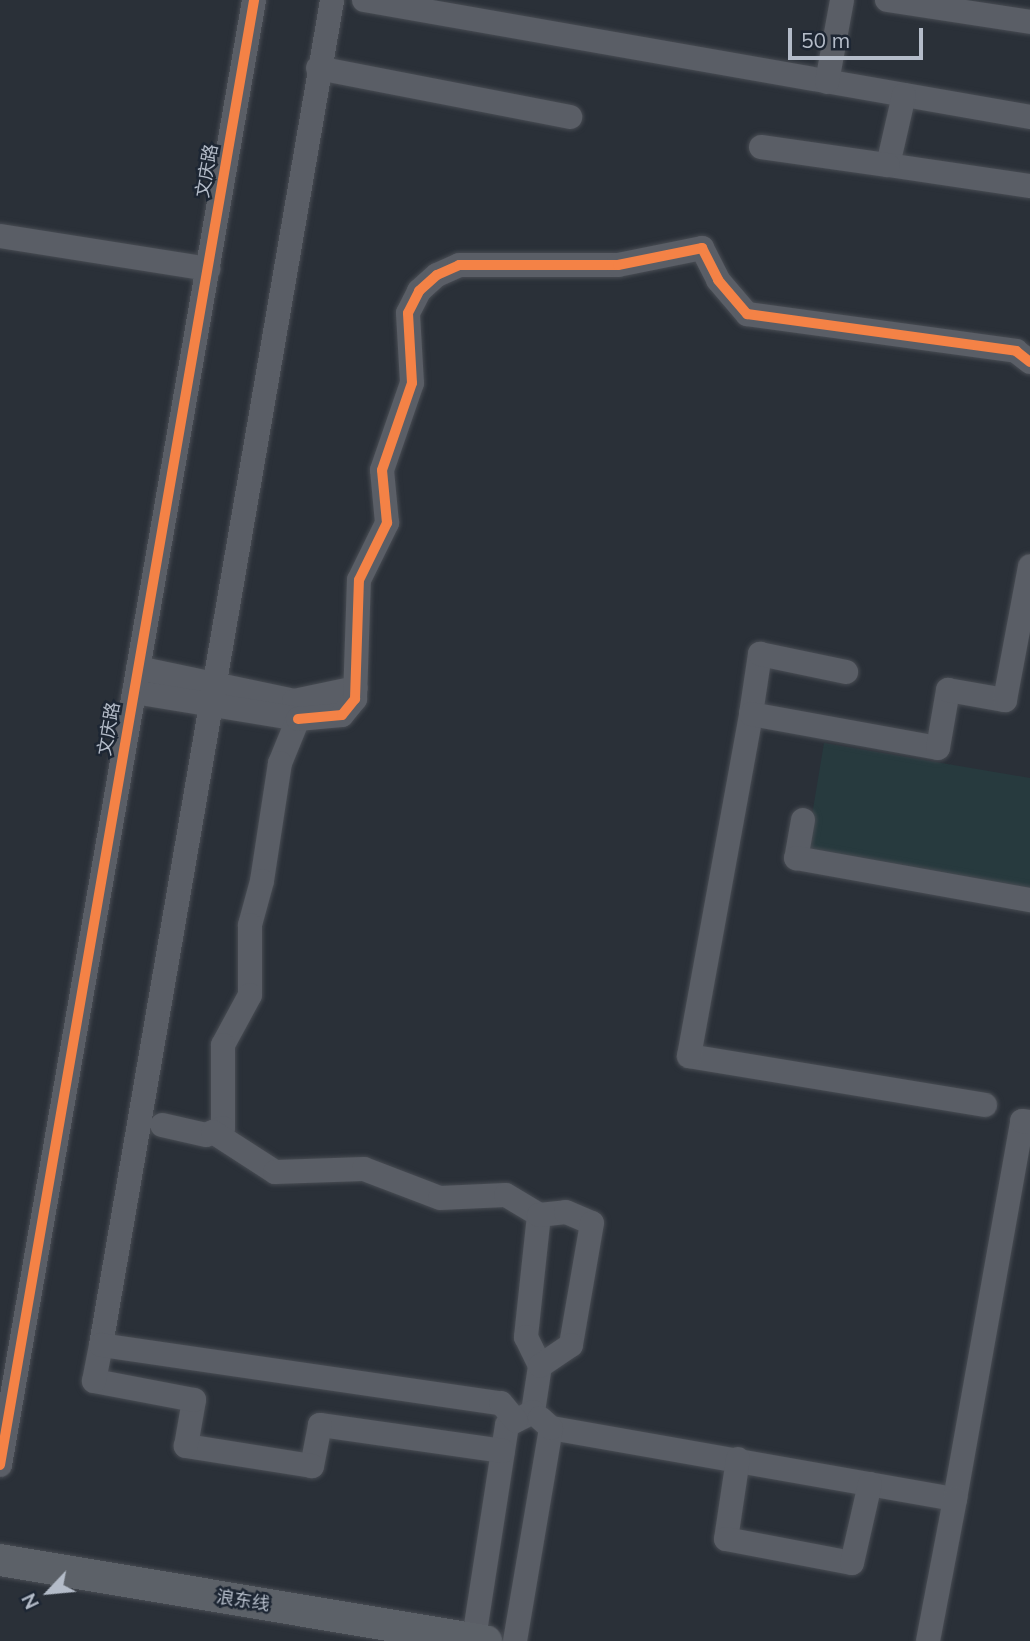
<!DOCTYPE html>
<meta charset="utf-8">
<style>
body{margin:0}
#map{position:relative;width:1030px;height:1641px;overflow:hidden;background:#2a3038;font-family:Mulish,"Noto Sans SC",sans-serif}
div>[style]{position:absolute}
.green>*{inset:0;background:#273a3e}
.roads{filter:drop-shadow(0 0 2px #484c53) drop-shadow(0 0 2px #484c53)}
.minor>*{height:24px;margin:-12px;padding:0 12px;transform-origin:12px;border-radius:12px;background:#5a5e66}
.major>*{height:32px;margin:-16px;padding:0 16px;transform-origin:16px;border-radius:16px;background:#5c6168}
.cycleway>*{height:10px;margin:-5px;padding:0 5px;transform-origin:5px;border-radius:5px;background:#f48246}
span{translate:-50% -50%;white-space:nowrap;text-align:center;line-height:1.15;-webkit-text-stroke:5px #1d2633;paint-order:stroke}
.street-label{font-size:18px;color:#b4bcc9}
.north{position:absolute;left:14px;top:1557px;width:70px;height:70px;-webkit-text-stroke:5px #1d2633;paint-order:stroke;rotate:244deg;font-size:19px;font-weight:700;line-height:28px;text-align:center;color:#b4bcc9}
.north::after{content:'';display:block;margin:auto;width:24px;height:32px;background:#b4bcc9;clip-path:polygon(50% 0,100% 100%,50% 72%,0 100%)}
.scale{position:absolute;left:788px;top:28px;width:135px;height:32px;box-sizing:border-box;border:4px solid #b4bcc9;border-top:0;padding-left:9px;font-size:21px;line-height:24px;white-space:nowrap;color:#b4bcc9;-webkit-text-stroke:5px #1d2633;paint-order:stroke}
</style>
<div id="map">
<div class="green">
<i style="clip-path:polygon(824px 743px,1030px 778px,1030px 889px,806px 851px)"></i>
</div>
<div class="roads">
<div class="minor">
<i style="left:364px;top:0;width:676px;rotate:9.96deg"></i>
<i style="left:887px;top:0;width:145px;rotate:8.7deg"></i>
<i style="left:318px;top:68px;width:257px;rotate:11deg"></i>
<i style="left:827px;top:82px;width:83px;rotate:-79.6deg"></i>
<i style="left:904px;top:95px;width:72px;rotate:102.9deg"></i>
<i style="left:888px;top:165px;width:144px;rotate:8.4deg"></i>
<i style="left:761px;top:147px;width:128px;rotate:8.1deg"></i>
<i style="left:0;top:236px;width:211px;rotate:9deg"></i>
<i style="left:138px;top:668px;width:159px;rotate:11.9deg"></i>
<i style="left:294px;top:701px;width:63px;rotate:-11.8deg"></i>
<i style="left:134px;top:692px;width:166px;rotate:9.3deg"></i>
<i style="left:298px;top:719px;width:48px;rotate:112.2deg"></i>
<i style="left:280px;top:763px;width:119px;rotate:98.7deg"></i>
<i style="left:262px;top:881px;width:46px;rotate:105.3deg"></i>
<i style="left:250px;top:925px;width:70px;rotate:90deg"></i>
<i style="left:250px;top:995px;width:57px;rotate:118.4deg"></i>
<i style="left:223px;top:1045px;width:83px;rotate:90deg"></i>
<i style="left:223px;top:1128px;width:18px;rotate:158deg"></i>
<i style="left:206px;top:1135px;width:45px;rotate:-167.2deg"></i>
<i style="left:751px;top:714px;width:61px;rotate:-81.5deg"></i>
<i style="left:760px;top:654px;width:88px;rotate:11.8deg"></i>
<i style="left:298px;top:719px;width:44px;rotate:-5.2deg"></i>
<i style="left:342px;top:715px;width:21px;rotate:-51deg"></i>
<i style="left:355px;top:699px;width:119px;rotate:-88.1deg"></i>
<i style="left:359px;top:580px;width:64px;rotate:-63.8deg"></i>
<i style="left:387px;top:523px;width:53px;rotate:-95.4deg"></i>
<i style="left:382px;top:470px;width:92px;rotate:-71deg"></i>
<i style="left:412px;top:383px;width:70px;rotate:-93.3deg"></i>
<i style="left:408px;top:313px;width:25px;rotate:-63deg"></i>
<i style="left:419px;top:291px;width:24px;rotate:-42deg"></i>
<i style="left:437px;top:275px;width:24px;rotate:-24deg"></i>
<i style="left:459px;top:265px;width:159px"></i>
<i style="left:618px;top:265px;width:86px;rotate:-11.4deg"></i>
<i style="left:702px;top:248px;width:36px;rotate:63deg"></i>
<i style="left:718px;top:280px;width:45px;rotate:49.5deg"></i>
<i style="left:747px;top:314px;width:272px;rotate:7.8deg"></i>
<i style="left:1016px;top:351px;width:18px;rotate:38deg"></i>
<i style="left:803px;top:820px;width:39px;rotate:100deg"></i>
<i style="left:796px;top:858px;width:238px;rotate:10.2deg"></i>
<i style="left:985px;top:1105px;width:300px;rotate:-170.6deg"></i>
<i style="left:689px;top:1056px;width:348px;rotate:-79.7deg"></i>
<i style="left:751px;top:714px;width:190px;rotate:10.3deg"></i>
<i style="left:938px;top:748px;width:59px;rotate:-80.2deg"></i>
<i style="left:948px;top:690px;width:58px;rotate:10deg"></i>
<i style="left:1005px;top:700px;width:136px;rotate:-79.4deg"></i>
<i style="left:213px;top:1132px;width:74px;rotate:32.8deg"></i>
<i style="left:275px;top:1172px;width:89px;rotate:-1.9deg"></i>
<i style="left:364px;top:1169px;width:81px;rotate:20.9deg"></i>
<i style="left:440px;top:1198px;width:66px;rotate:-2.6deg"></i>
<i style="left:506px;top:1195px;width:39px;rotate:31deg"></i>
<i style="left:539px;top:1215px;width:123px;rotate:96.1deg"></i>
<i style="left:526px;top:1337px;width:32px;rotate:64deg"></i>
<i style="left:540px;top:1366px;width:47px;rotate:98.7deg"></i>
<i style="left:533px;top:1412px;width:29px;rotate:153deg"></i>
<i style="left:507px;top:1425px;width:217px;rotate:98.8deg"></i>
<i style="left:539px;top:1215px;width:27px;rotate:-6deg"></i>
<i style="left:566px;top:1212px;width:28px;rotate:23deg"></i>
<i style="left:592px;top:1223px;width:124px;rotate:99.8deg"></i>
<i style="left:571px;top:1345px;width:37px;rotate:146deg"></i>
<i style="left:101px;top:1345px;width:1365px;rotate:-80.25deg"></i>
<i style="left:551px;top:1428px;width:410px;rotate:10deg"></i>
<i style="left:955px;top:1499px;width:384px;rotate:-79.9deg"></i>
<i style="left:1022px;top:1121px;width:8px;rotate:7deg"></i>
<i style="left:503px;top:1451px;width:185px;rotate:-171.9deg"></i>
<i style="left:320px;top:1425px;width:42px;rotate:101deg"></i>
<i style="left:312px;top:1466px;width:128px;rotate:-171deg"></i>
<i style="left:186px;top:1446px;width:47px;rotate:-80.1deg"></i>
<i style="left:194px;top:1400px;width:102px;rotate:-169.2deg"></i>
<i style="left:94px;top:1381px;width:37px;rotate:-79deg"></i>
<i style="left:101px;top:1345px;width:404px;rotate:8.3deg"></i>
<i style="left:501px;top:1403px;width:23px;rotate:50deg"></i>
<i style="left:738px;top:1459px;width:81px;rotate:98.5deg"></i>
<i style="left:726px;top:1539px;width:128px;rotate:10.8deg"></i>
<i style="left:852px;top:1563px;width:81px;rotate:-77.2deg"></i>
<i style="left:0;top:1465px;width:1487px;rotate:-80.16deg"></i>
<i style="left:515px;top:1641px;width:216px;rotate:-80.4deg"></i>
<i style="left:551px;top:1428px;width:15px;rotate:-138deg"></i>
<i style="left:928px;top:1641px;width:145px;rotate:-79.2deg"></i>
</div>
<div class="major">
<i style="left:0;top:1560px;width:493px;rotate:9.5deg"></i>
</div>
</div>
<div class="cycleway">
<i style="left:298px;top:719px;width:44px;rotate:-5.2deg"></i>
<i style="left:342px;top:715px;width:21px;rotate:-51deg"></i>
<i style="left:355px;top:699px;width:119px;rotate:-88.1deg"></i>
<i style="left:359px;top:580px;width:64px;rotate:-63.8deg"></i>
<i style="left:387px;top:523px;width:53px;rotate:-95.4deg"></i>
<i style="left:382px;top:470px;width:92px;rotate:-71deg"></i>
<i style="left:412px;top:383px;width:70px;rotate:-93.3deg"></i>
<i style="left:408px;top:313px;width:25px;rotate:-63deg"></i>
<i style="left:419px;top:291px;width:24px;rotate:-42deg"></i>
<i style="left:437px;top:275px;width:24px;rotate:-24deg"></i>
<i style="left:459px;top:265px;width:159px"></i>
<i style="left:618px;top:265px;width:86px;rotate:-11.4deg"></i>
<i style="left:702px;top:248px;width:36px;rotate:63deg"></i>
<i style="left:718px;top:280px;width:45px;rotate:49.5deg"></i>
<i style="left:747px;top:314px;width:272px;rotate:7.8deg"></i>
<i style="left:1016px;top:351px;width:18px;rotate:38deg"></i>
<i style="left:0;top:1465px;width:1487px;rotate:-80.16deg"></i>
</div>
<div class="street-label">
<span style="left:207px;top:171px;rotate:-80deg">文庆路</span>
<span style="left:109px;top:729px;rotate:-80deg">文庆路</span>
<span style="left:243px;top:1601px;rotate:9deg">浪东线</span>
</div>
<div class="north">N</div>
<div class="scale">50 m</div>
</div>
